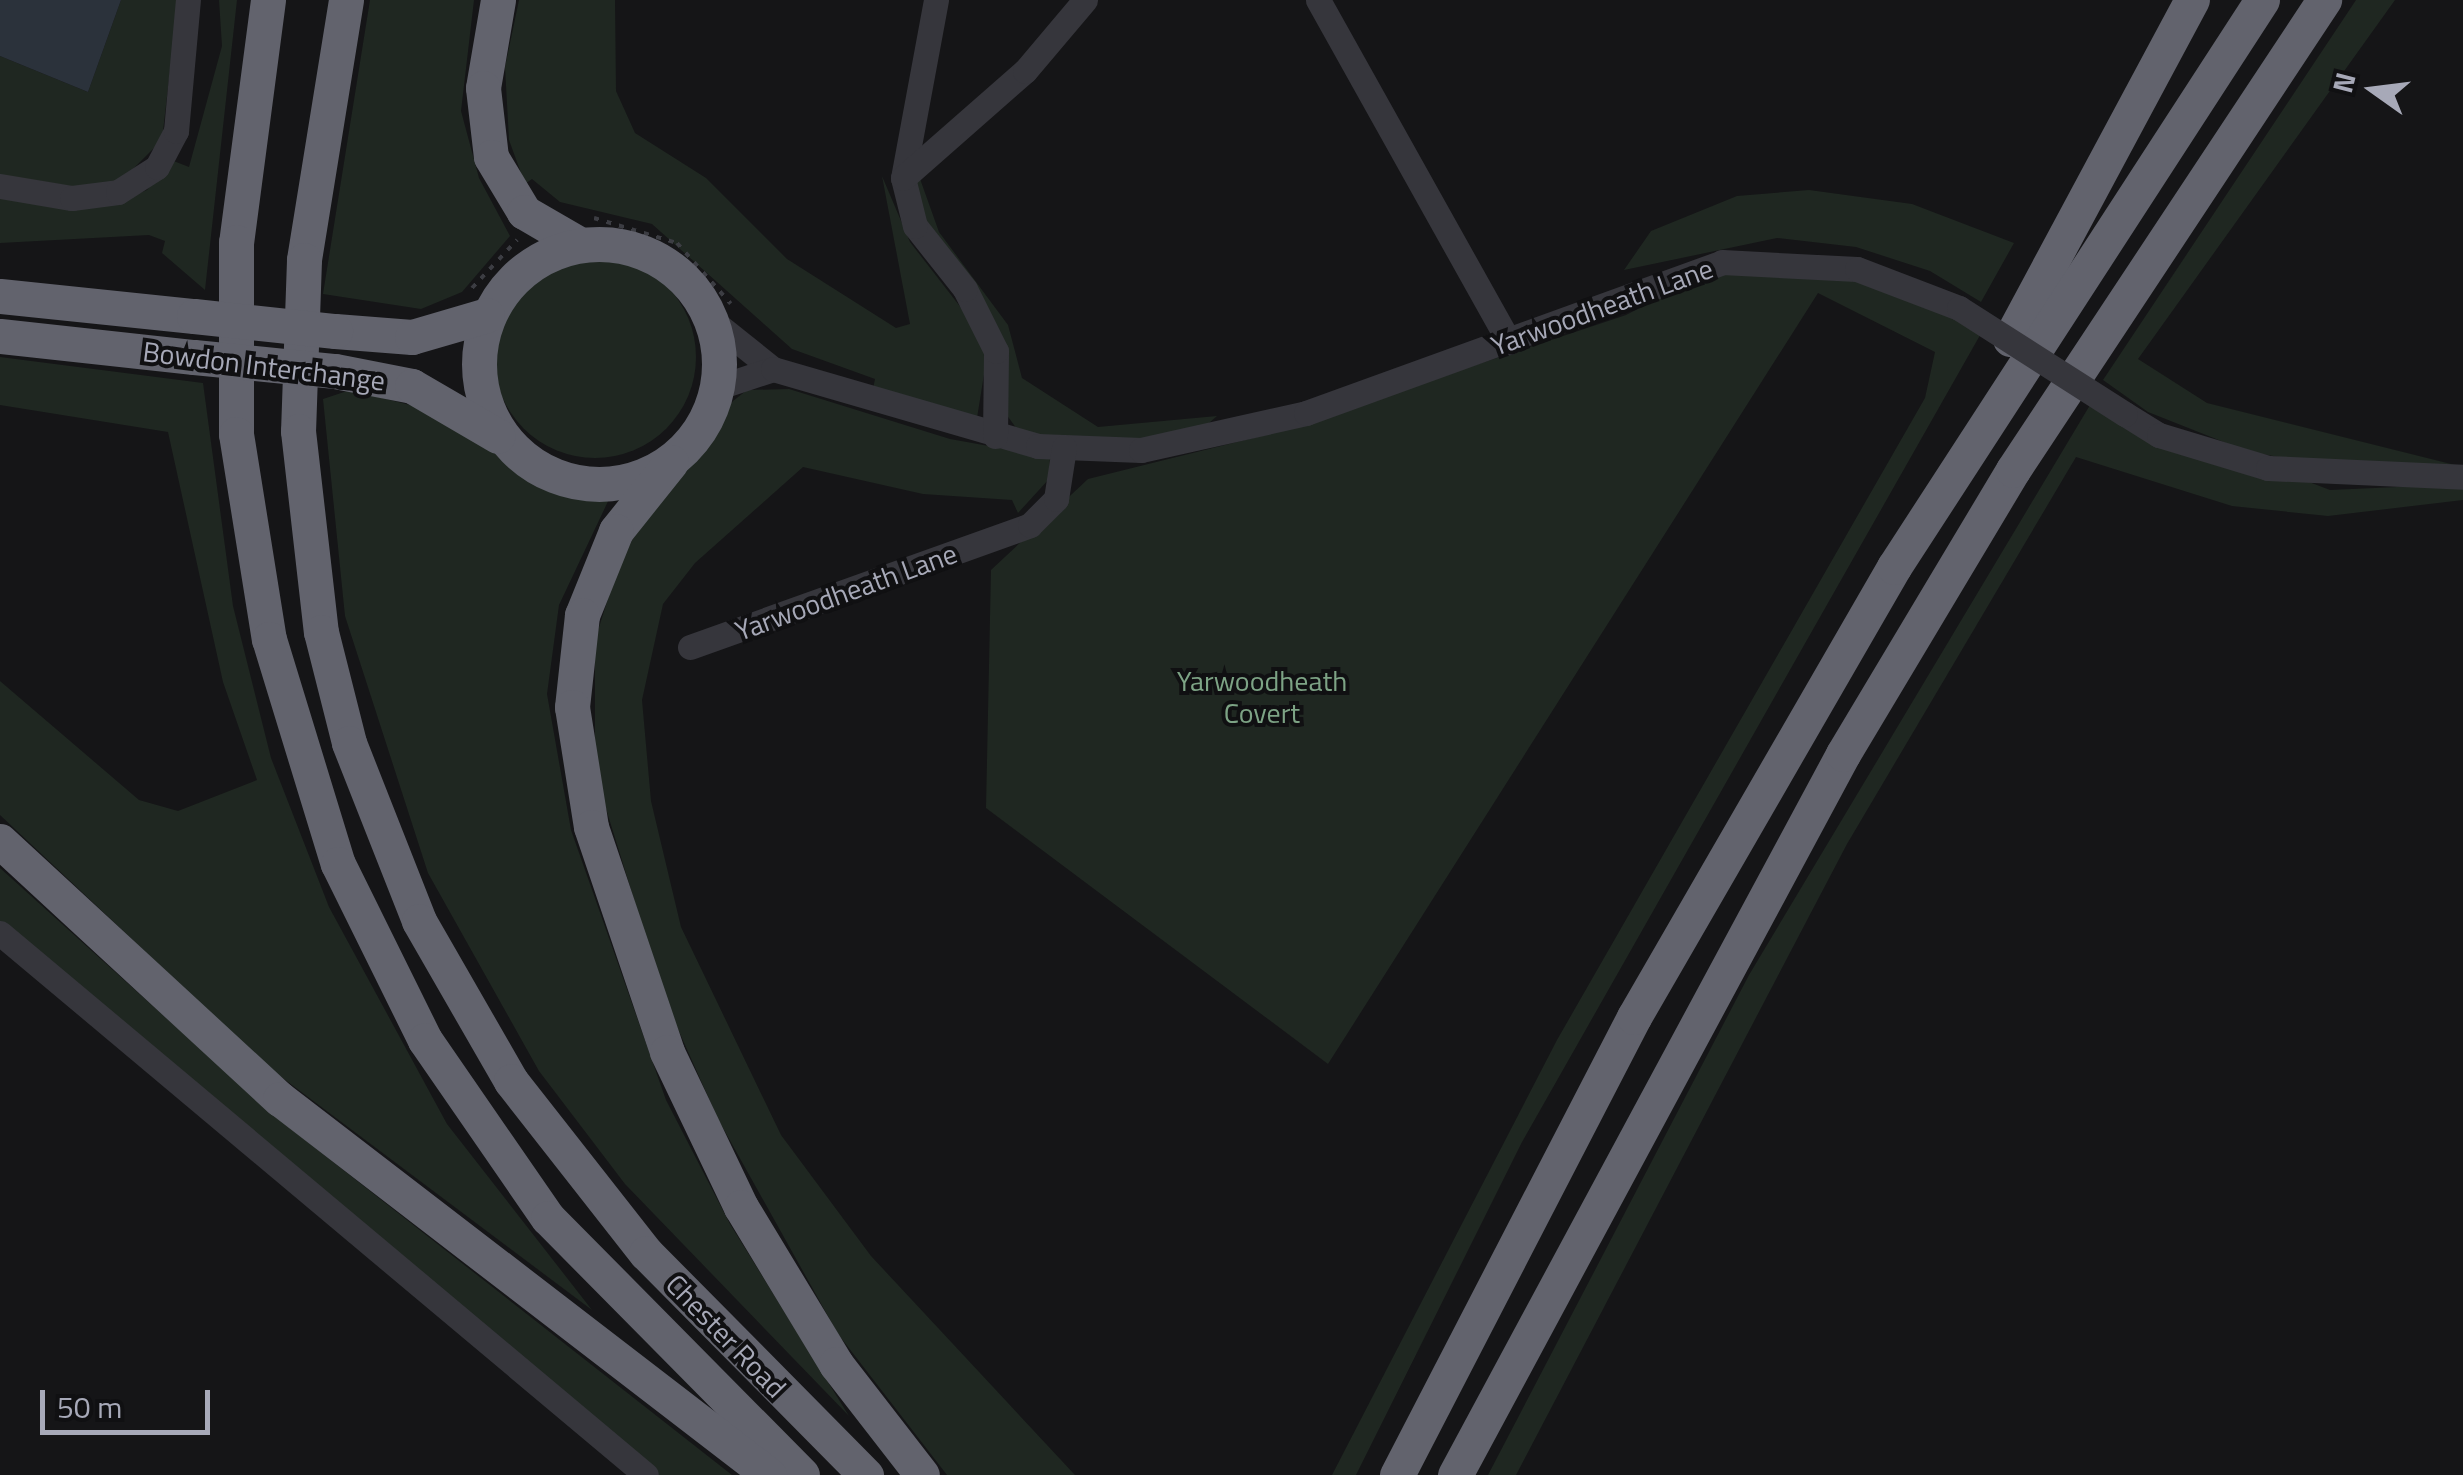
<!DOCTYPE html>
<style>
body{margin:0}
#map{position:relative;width:2463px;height:1475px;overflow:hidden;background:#151517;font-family:"Titillium Web",sans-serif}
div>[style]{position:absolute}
.green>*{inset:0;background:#1f2721}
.round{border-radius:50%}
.water>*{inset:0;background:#2b323b}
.path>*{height:4px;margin-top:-2px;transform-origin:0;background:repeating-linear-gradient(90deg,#3c3d43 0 5px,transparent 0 13px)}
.minor>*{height:25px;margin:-12.5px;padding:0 12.5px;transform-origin:12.5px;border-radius:12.5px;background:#36363c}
.highway>*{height:35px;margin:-17.5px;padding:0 17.5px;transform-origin:17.5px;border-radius:17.5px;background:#62636d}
.highway>.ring{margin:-17.5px;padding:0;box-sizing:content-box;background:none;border:35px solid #62636d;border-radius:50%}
.minor-bridge>*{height:25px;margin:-12.5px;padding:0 12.5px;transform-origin:12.5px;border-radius:12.5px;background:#36363c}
.highway-bridge>*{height:35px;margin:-17.5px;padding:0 17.5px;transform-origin:17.5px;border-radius:17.5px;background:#62636d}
span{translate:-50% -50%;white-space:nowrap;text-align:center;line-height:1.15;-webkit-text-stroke:8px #101012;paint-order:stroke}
.street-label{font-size:28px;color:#a7a9b8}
.park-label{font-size:28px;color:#7da385}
.north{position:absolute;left:2323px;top:40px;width:100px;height:100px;-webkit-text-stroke:8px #101012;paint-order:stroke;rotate:284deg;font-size:28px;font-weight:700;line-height:40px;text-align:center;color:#a7a9b8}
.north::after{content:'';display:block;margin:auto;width:35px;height:45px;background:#a7a9b8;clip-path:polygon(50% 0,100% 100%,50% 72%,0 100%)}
.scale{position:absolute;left:40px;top:1390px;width:170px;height:45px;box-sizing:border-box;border:5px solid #a7a9b8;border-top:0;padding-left:12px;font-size:30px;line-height:35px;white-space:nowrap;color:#a7a9b8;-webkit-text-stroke:8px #101012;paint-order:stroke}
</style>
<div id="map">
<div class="green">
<i style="clip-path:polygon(121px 0,178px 0,162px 140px,121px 181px,89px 189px,0 175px,0 56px,88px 92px)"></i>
<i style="clip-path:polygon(219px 0,237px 0,205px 290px,162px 253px,165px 241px,149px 235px,0 243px,0 196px,113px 204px,147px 190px,171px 160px,189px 167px,222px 46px)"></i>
<i style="clip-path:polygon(370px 0,474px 0,461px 111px,479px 178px,510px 236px,462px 292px,421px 309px,323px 294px)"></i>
<i style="clip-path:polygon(519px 0,615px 0,616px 91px,635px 133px,706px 178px,787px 259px,896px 328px,910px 324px,882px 176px,910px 242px,979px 331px,986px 362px,977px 418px,873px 389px,875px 379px,792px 349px,652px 224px,560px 202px,532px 179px,525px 184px,509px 140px,505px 67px)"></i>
<i style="clip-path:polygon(2356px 0,2395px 0,2138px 359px,2207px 403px,2463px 467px,2328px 465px,2249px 452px,2148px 412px,2103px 380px)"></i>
<i style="clip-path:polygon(919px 176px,939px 232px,1008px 325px,1022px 378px,1098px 427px,1217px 416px,1201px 430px,1158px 439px,1076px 443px,1019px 432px,1006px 414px,1003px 356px,919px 227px,908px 183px)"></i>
<i style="clip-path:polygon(1809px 190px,1912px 204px,2014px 243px,1981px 302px,1930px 271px,1856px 247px,1777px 238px,1624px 270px,1651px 231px,1737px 196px)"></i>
<i class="round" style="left:494px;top:256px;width:202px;height:202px"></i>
<i style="clip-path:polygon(1753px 267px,1817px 267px,1901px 289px,1983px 330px,1522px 1142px,1356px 1475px,1332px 1475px,1557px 1040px,1925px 398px,1935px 352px,1818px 293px,1328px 1064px,986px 808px,991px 570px,1088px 479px,1265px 435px,1626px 315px,1695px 279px)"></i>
<i style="clip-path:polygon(0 357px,203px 383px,233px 606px,271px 758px,329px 907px,447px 1124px,592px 1310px,268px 1067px,0 815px,0 681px,139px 800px,178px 811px,257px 780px,223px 682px,168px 432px,0 405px)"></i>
<i style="clip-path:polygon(789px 389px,950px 439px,1050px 457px,1049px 479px,1018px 513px,1012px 500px,923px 494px,803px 467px,695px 563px,663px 604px,642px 700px,651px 801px,681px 927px,781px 1135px,871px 1256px,1075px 1475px,947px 1475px,838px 1334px,718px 1119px,665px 1000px,595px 773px,595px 640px,622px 554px,733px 401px,747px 390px)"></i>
<i style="clip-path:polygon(350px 390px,430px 410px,555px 489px,611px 495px,559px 605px,547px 694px,571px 830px,666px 1100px,730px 1224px,849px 1416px,625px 1184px,539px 1071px,428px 873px,345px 616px,323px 399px)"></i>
<i style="clip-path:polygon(2093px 400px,2330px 490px,2463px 484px,2463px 500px,2328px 516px,2232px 506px,2076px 457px,1847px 844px,1516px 1475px,1488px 1475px,1749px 975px)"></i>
<i style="clip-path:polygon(0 868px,277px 1118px,732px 1475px,653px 1475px,0 927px)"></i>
</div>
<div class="water">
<i style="clip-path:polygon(0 0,121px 0,88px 92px,0 56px)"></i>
</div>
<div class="path">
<i style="left:594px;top:218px;width:87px;rotate:16.8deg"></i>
<i style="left:677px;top:243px;width:81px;rotate:48.5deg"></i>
<i style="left:472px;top:288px;width:66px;rotate:-46.8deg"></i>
</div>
<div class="minor">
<i style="left:1318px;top:0;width:392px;rotate:60.8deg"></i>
<i style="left:903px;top:178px;width:181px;rotate:-79.5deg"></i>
<i style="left:0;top:186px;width:73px;rotate:9.5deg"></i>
<i style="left:72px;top:198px;width:46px;rotate:-7.4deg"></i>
<i style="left:118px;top:192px;width:46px;rotate:-32.7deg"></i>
<i style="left:157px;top:167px;width:41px;rotate:-62.2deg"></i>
<i style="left:176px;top:131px;width:132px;rotate:-84.8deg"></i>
<i style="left:709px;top:318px;width:82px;rotate:38.6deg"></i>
<i style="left:716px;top:388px;width:60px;rotate:-18.4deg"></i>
<i style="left:773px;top:369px;width:276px;rotate:16.2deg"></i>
<i style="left:1038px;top:446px;width:103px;rotate:2.2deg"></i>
<i style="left:1141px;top:450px;width:169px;rotate:-12.6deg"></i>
<i style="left:1306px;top:413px;width:443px;rotate:-19.9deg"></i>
<i style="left:1722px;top:262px;width:135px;rotate:3deg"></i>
<i style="left:1857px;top:269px;width:109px;rotate:20.9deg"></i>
<i style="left:2125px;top:414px;width:40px;rotate:32deg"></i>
<i style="left:2159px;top:435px;width:114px;rotate:16.8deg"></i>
<i style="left:2268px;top:468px;width:195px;rotate:2.6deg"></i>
<i style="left:995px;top:436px;width:85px;rotate:-89.3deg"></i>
<i style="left:996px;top:351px;width:69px;rotate:-116.6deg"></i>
<i style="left:965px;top:289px;width:80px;rotate:-128.4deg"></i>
<i style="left:915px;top:226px;width:49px;rotate:-104deg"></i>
<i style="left:903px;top:178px;width:162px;rotate:-41.3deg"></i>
<i style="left:1025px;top:71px;width:93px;rotate:-49.8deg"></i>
<i style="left:690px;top:647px;width:361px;rotate:-19.7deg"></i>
<i style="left:1030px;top:525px;width:37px;rotate:-45deg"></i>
<i style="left:1056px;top:499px;width:52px;rotate:-81.1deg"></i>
<i style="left:0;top:933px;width:843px;rotate:40deg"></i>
</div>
<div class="highway">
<i style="left:268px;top:0;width:244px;rotate:97.5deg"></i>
<i style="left:236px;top:242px;width:192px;rotate:90deg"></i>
<i style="left:236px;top:434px;width:208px;rotate:80.9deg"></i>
<i style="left:269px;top:639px;width:235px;rotate:73deg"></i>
<i style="left:338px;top:864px;width:196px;rotate:63.7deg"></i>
<i style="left:425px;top:1040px;width:216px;rotate:55.4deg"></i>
<i style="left:548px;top:1218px;width:361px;rotate:45.3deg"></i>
<i style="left:346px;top:0;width:263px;rotate:99.2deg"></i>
<i style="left:304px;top:260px;width:171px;rotate:92deg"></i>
<i style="left:298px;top:431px;width:202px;rotate:83.5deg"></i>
<i style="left:321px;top:632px;width:114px;rotate:75.8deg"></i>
<i style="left:349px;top:743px;width:191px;rotate:68.5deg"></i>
<i style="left:419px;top:921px;width:185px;rotate:60.1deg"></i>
<i style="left:511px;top:1081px;width:219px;rotate:51.9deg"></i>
<i style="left:646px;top:1253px;width:313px;rotate:45.3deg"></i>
<i style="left:498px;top:0;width:89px;rotate:99.7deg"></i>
<i style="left:483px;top:88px;width:69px;rotate:83.4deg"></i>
<i style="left:491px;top:157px;width:64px;rotate:59deg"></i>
<i style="left:524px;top:212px;width:64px;rotate:30.2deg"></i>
<i class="ring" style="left:479px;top:244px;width:205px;height:205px"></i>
<i style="left:0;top:296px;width:195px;rotate:5.9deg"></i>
<i style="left:335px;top:331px;width:77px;rotate:4.5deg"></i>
<i style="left:412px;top:337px;width:78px;rotate:-16.3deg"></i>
<i style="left:0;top:336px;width:195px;rotate:6.2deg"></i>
<i style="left:2010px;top:339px;width:385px;rotate:-61.8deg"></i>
<i style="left:335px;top:371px;width:78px;rotate:11deg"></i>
<i style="left:412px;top:386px;width:99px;rotate:30.2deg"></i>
<i style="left:671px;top:462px;width:88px;rotate:128.6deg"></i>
<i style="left:616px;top:531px;width:91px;rotate:112deg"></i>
<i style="left:582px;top:615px;width:93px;rotate:96.2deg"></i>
<i style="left:572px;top:707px;width:121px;rotate:81deg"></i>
<i style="left:591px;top:827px;width:237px;rotate:71.3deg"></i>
<i style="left:667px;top:1052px;width:172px;rotate:64.5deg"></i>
<i style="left:741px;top:1207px;width:184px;rotate:58.8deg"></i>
<i style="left:836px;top:1364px;width:140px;rotate:52.2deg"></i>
<i style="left:0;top:841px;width:381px;rotate:42.7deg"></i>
<i style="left:280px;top:1099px;width:617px;rotate:37.56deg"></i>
<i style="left:1397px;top:1475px;width:516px;rotate:-62.64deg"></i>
<i style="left:1634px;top:1017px;width:520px;rotate:-59.98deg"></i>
<i style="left:1894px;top:567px;width:676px;rotate:-57.02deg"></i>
<i style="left:1455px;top:1475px;width:819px;rotate:-61.71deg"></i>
<i style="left:1843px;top:754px;width:331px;rotate:-59.1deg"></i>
<i style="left:2013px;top:470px;width:564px;rotate:-56.51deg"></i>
</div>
<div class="minor-bridge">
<i style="left:1959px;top:308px;width:197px;rotate:32.6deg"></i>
</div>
<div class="highway-bridge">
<i style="left:194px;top:316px;width:142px;rotate:6.1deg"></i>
<i style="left:194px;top:357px;width:142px;rotate:5.7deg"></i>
</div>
<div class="street-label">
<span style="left:1602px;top:307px;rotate:-20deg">Yarwoodheath Lane</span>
<span style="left:264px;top:366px;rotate:7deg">Bowdon Interchange</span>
<span style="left:846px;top:592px;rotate:-20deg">Yarwoodheath Lane</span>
<span style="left:726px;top:1336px;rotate:46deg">Chester Road</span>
</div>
<div class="park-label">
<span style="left:1262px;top:697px">Yarwoodheath<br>Covert</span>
</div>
<div class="north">N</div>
<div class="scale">50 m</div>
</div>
